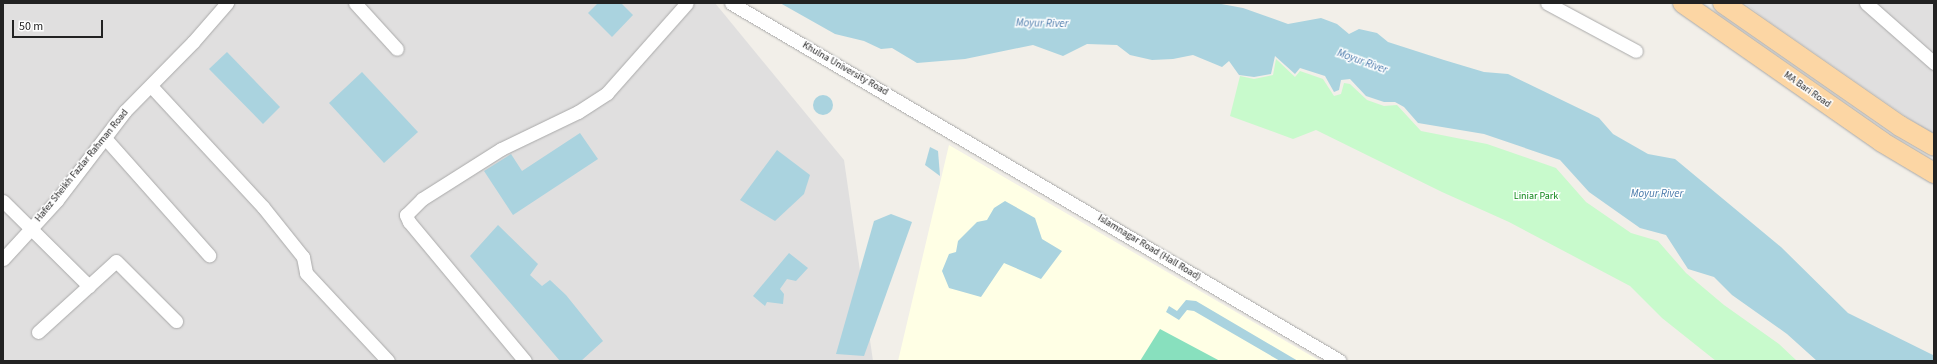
<!DOCTYPE html>
<style>
body{margin:0}
#map{position:relative;width:1937px;height:364px;overflow:hidden;background:#f2efe9;font-family:"Source Sans 3",sans-serif}
div>[style]{position:absolute}
.residential>*{inset:0;background:#e0dfdf}
.education>*{inset:0;background:#ffffe5}
.park>*{inset:0;background:#c8facc}
.pitch>*{inset:0;background:#88e0be}
.water>*{inset:0;background:#aad3df}
.round{border-radius:50%}
.roads{filter:drop-shadow(0 0 1px #a9a9a9) drop-shadow(0 0 1px #a9a9a9)}
.minor>*{height:13px;margin:-6.5px;padding:0 6.5px;transform-origin:6.5px;border-radius:6.5px;background:#fff}
.primary>*{height:20px;margin:-10px;padding:0 10px;transform-origin:10px;border-radius:10px;background:#fcd6a4}
span{translate:-50% -50%;white-space:nowrap;text-align:center;line-height:1.15;-webkit-text-stroke:3px #fff;paint-order:stroke}
.street-label{font-size:10px;color:#222}
.park-label{font-size:10px;color:#0c8416}
.water-label{font-size:11px;color:#4a7aab;font-style:italic}
.frame{position:absolute;inset:0;border:4px solid #222;pointer-events:none}
.scale{position:absolute;left:12px;top:20px;width:91px;height:18px;box-sizing:border-box;border:2px solid #222;border-top:0;padding-left:5px;font-size:12px;line-height:14px;white-space:nowrap;color:#222;-webkit-text-stroke:3px #fff;paint-order:stroke}
</style>
<div id="map">
<div class="residential">
<i style="clip-path:polygon(3px 3px,715px 3px,844px 160px,873px 361px,3px 361px)"></i>
<i style="clip-path:polygon(1744px 3px,1934px 3px,1934px 136px,1771px 23px)"></i>
</div>
<div class="education">
<i style="clip-path:polygon(949px 145px,1320px 361px,898px 361px)"></i>
</div>
<div class="park">
<i style="clip-path:polygon(1276px 59px,1295px 77px,1300px 71px,1323px 79px,1334px 96px,1341px 94px,1344px 83px,1350px 84px,1367px 100px,1384px 106px,1397px 105px,1421px 131px,1487px 144px,1556px 168px,1586px 202px,1631px 233px,1658px 241px,1686px 273px,1724px 305px,1779px 344px,1797px 361px,1716px 361px,1662px 318px,1630px 286px,1509px 222px,1442px 192px,1316px 130px,1293px 139px,1230px 116px,1240px 76px,1254px 79px,1273px 75px)"></i>
</div>
<div class="pitch">
<i style="clip-path:polygon(1160px 329px,1220px 361px,1140px 361px)"></i>
</div>
<div class="water">
<i style="clip-path:polygon(598px 3px,621px 3px,633px 15px,612px 37px,588px 13px)"></i>
<i style="clip-path:polygon(780px 3px,1216px 3px,1243px 8px,1288px 24px,1321px 18px,1337px 24px,1349px 34px,1359px 29px,1377px 33px,1388px 42px,1444px 60px,1484px 72px,1508px 74px,1599px 118px,1613px 134px,1648px 154px,1675px 159px,1781px 247px,1848px 313px,1933px 355px,1934px 361px,1817px 361px,1787px 334px,1732px 295px,1714px 277px,1688px 269px,1666px 235px,1640px 228px,1589px 192px,1560px 160px,1484px 134px,1418px 123px,1404px 107px,1395px 102px,1384px 102px,1366px 96px,1350px 79px,1341px 80px,1339px 90px,1334px 92px,1325px 76px,1300px 68px,1295px 74px,1275px 56px,1271px 74px,1254px 77px,1239px 75px,1229px 61px,1222px 67px,1193px 55px,1173px 59px,1152px 60px,1130px 55px,1117px 45px,1087px 44px,1063px 56px,1033px 45px,965px 59px,917px 63px,892px 48px,881px 49px,864px 41px,835px 34px)"></i>
<i style="clip-path:polygon(227px 52px,280px 107px,263px 124px,209px 69px)"></i>
<i style="clip-path:polygon(362px 72px,418px 132px,384px 163px,329px 103px)"></i>
<i class="round" style="left:813px;top:95px;width:20px;height:20px"></i>
<i style="clip-path:polygon(580px 133px,598px 159px,513px 215px,484px 171px,511px 154px,522px 171px)"></i>
<i style="clip-path:polygon(930px 147px,938px 151px,940px 176px,925px 165px)"></i>
<i style="clip-path:polygon(777px 150px,810px 175px,804px 194px,775px 221px,740px 200px)"></i>
<i style="clip-path:polygon(1005px 201px,1035px 218px,1042px 239px,1062px 251px,1041px 279px,1004px 263px,981px 297px,949px 288px,942px 271px,949px 254px,956px 252px,958px 241px,977px 222px,987px 220px,994px 208px)"></i>
<i style="clip-path:polygon(891px 214px,912px 222px,864px 356px,836px 354px,874px 221px)"></i>
<i style="clip-path:polygon(498px 225px,538px 264px,530px 275px,542px 286px,550px 280px,566px 295px,603px 341px,581px 361px,560px 361px,470px 256px)"></i>
<i style="clip-path:polygon(789px 253px,808px 268px,796px 281px,787px 279px,780px 289px,784px 294px,783px 304px,767px 302px,765px 306px,753px 296px)"></i>
<i style="clip-path:polygon(1186px 300px,1196px 301px,1298px 361px,1280px 361px,1194px 311px,1187px 310px,1179px 320px,1166px 312px,1169px 306px,1177px 311px)"></i>
</div>
<div class="roads">
<div class="minor">
<i style="left:355px;top:3px;width:62px;rotate:47.6deg"></i>
<i style="left:731px;top:3px;width:706px;rotate:30.45deg"></i>
<i style="left:1547px;top:3px;width:101px;rotate:28.3deg"></i>
<i style="left:1866px;top:3px;width:91px;rotate:41.4deg"></i>
<i style="left:151px;top:86px;width:165px;rotate:47.2deg"></i>
<i style="left:263px;top:207px;width:64px;rotate:51.3deg"></i>
<i style="left:303px;top:257px;width:16px;rotate:79deg"></i>
<i style="left:306px;top:273px;width:120px;rotate:47deg"></i>
<i style="left:105px;top:138px;width:157px;rotate:48.4deg"></i>
<i style="left:3px;top:201px;width:121px;rotate:44.7deg"></i>
<i style="left:3px;top:259px;width:80px;rotate:-47.5deg"></i>
<i style="left:57px;top:200px;width:112px;rotate:-52.6deg"></i>
<i style="left:125px;top:111px;width:97px;rotate:-45.4deg"></i>
<i style="left:193px;top:42px;width:52px;rotate:-48.9deg"></i>
<i style="left:38px;top:332px;width:105px;rotate:-42.3deg"></i>
<i style="left:116px;top:261px;width:85px;rotate:45deg"></i>
<i style="left:525px;top:361px;width:181px;rotate:-129.8deg"></i>
<i style="left:409px;top:222px;width:8px;rotate:-113deg"></i>
<i style="left:406px;top:215px;width:23px;rotate:-45deg"></i>
<i style="left:422px;top:199px;width:93px;rotate:-32.3deg"></i>
<i style="left:501px;top:149px;width:85px;rotate:-25.7deg"></i>
<i style="left:578px;top:112px;width:35px;rotate:-33deg"></i>
<i style="left:607px;top:93px;width:120px;rotate:-48.4deg"></i>
</div>
<div class="primary">
<i style="left:1683px;top:3px;width:243px;rotate:34.9deg"></i>
<i style="left:1882px;top:142px;width:61px;rotate:30.8deg"></i>
<i style="left:1723px;top:3px;width:216px;rotate:34.8deg"></i>
<i style="left:1900px;top:126px;width:39px;rotate:30deg"></i>
</div>
</div>
<div class="street-label">
<span style="left:845px;top:69px;rotate:30deg">Khulna University Road</span>
<span style="left:1807px;top:90px;rotate:35deg">MA Bari Road</span>
<span style="left:82px;top:166px;rotate:-51deg">Hafez Sheikh Fazlar Rahman Road</span>
<span style="left:1149px;top:248px;rotate:31deg">Islamnagar Road (Hall Road)</span>
</div>
<div class="park-label">
<span style="left:1536px;top:197px">Liniar Park</span>
</div>
<div class="water-label">
<span style="left:1042px;top:24px;rotate:1deg">Moyur River</span>
<span style="left:1362px;top:62px;rotate:20deg">Moyur River</span>
<span style="left:1657px;top:194px">Moyur River</span>
</div>
<div class="frame"></div>
<div class="scale">50 m</div>
</div>
